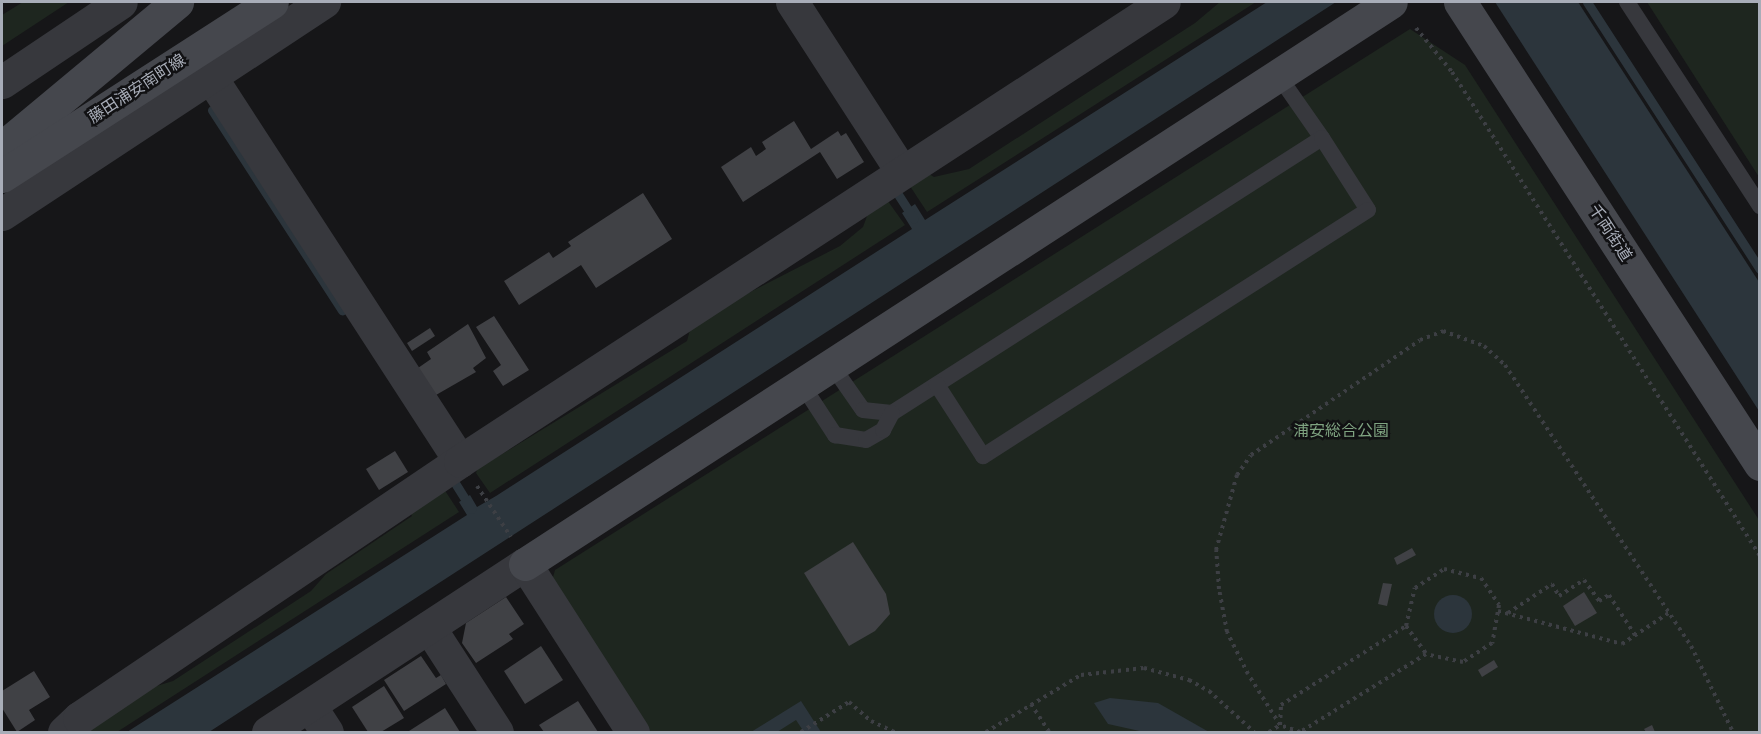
<!DOCTYPE html>
<meta charset="utf-8">
<style>
body{margin:0}
#map{position:relative;width:1761px;height:734px;overflow:hidden;background:#161618;font-family:Roboto,"Noto Sans JP",sans-serif}
div>[style]{position:absolute}
.green>*{inset:0;background:#1e261f}
.water>*{inset:0;background:#2c353c}
.round{border-radius:50%}
.stream>*{height:9px;margin:-4.5px;padding:0 4.5px;transform-origin:4.5px;border-radius:4.5px;background:#2c353c}
.building>*{inset:0;background:#404145}
.path>*{height:4px;margin-top:-2px;transform-origin:0;background:repeating-linear-gradient(90deg,#3d3f44 0 3px,transparent 0 7.5px)}
.lane>*{height:16px;margin:-8px;padding:0 8px;transform-origin:8px;border-radius:8px;background:#37383d}
.street>*{height:33px;margin:-16.5px;padding:0 16.5px;transform-origin:16.5px;border-radius:16.5px;background:#37383d}
.secondary>*{height:33px;margin:-16.5px;padding:0 16.5px;transform-origin:16.5px;border-radius:16.5px;background:#45474d}
span{translate:-50% -50%;white-space:nowrap;text-align:center;line-height:1.15;-webkit-text-stroke:5px #111113;paint-order:stroke}
.street-label{font-size:16px;color:#a8adb8}
.park-label{font-size:16px;color:#7fa381}
.frame{position:absolute;inset:0;border:3px solid #a8adb8;pointer-events:none}
</style>
<div id="map">
<div class="green">
<i style="clip-path:polygon(23px 2px,69px 2px,2px 46px,2px 15px)"></i>
<i style="clip-path:polygon(1220px 2px,1256px 2px,927px 212px,908px 183px,926px 172px,934px 177px,969px 169px,1195px 23px)"></i>
<i style="clip-path:polygon(1647px 2px,1759px 2px,1759px 177px)"></i>
<i style="clip-path:polygon(1410px 29px,1465px 65px,1759px 520px,1759px 732px,644px 732px,550px 588px,555px 570px)"></i>
<i style="clip-path:polygon(885px 197px,905px 225px,490px 493px,476px 473px,479px 464px,489px 462px,687px 341px,692px 322px,840px 246px,863px 227px,870px 208px)"></i>
<i style="clip-path:polygon(442px 486px,459px 512px,117px 732px,86px 732px,150px 688px,173px 681px,311px 591px,326px 574px,412px 516px,408px 507px)"></i>
</div>
<div class="water">
<i style="clip-path:polygon(1267px 2px,1336px 2px,209px 732px,127px 732px,467px 515px,459px 502px,470px 495px,477px 507px,496px 496px,912px 229px,902px 213px,915px 204px,925px 220px)"></i>
<i style="clip-path:polygon(1495px 2px,1578px 2px,1759px 282px,1759px 411px)"></i>
<i class="round" style="left:1434px;top:595px;width:38px;height:38px"></i>
<i style="clip-path:polygon(1110px 698px,1158px 703px,1209px 732px,1144px 732px,1108px 724px,1094px 703px)"></i>
<i style="clip-path:polygon(801px 701px,821px 732px,804px 732px,796px 720px,777px 732px,751px 732px)"></i>
</div>
<div class="stream">
<i style="left:1587px;top:2px;width:318px;rotate:57.1deg"></i>
<i style="left:212px;top:110px;width:239px;rotate:57deg"></i>
<i style="left:892px;top:185px;width:40px;rotate:57.1deg"></i>
<i style="left:450px;top:475px;width:40px;rotate:58deg"></i>
</div>
<div class="building">
<i style="clip-path:polygon(794px 121px,811px 149px,838px 131px,841px 136px,846px 133px,864px 162px,837px 179px,820px 152px,743px 202px,721px 167px,751px 147px,756px 156px,766px 149px,762px 142px)"></i>
<i style="clip-path:polygon(643px 193px,672px 239px,596px 288px,581px 265px,519px 305px,504px 281px,549px 252px,553px 258px,571px 246px,568px 242px)"></i>
<i style="clip-path:polygon(494px 316px,529px 370px,503px 386px,493px 371px,501px 365px,476px 327px)"></i>
<i style="clip-path:polygon(468px 324px,486px 358px,473px 368px,476px 372px,436px 395px,418px 368px,431px 359px,427px 352px)"></i>
<i style="clip-path:polygon(430px 328px,435px 336px,412px 351px,407px 343px)"></i>
<i style="clip-path:polygon(395px 451px,408px 472px,379px 490px,366px 469px)"></i>
<i style="clip-path:polygon(853px 542px,886px 594px,890px 614px,875px 631px,849px 646px,804px 573px)"></i>
<i style="clip-path:polygon(1412px 548px,1416px 555px,1397px 565px,1394px 558px)"></i>
<i style="clip-path:polygon(1383px 583px,1392px 584px,1387px 606px,1378px 604px)"></i>
<i style="clip-path:polygon(1584px 592px,1597px 613px,1575px 626px,1563px 606px)"></i>
<i style="clip-path:polygon(506px 597px,524px 624px,509px 634px,513px 639px,476px 663px,462px 643px,466px 623px)"></i>
<i style="clip-path:polygon(541px 646px,563px 680px,525px 704px,504px 671px)"></i>
<i style="clip-path:polygon(421px 656px,436px 678px,441px 675px,446px 684px,404px 711px,384px 680px)"></i>
<i style="clip-path:polygon(1494px 660px,1498px 667px,1482px 677px,1478px 670px)"></i>
<i style="clip-path:polygon(34px 671px,50px 697px,29px 710px,35px 720px,17px 732px,2px 708px,2px 691px)"></i>
<i style="clip-path:polygon(384px 686px,404px 718px,381px 732px,368px 732px,352px 707px)"></i>
<i style="clip-path:polygon(578px 701px,598px 732px,544px 732px,539px 725px)"></i>
<i style="clip-path:polygon(445px 708px,460px 732px,410px 732px,409px 731px)"></i>
<i style="clip-path:polygon(1652px 725px,1655px 732px,1646px 732px,1644px 729px)"></i>
</div>
<div class="path">
<i style="left:1416px;top:28px;width:57px;rotate:50.7deg"></i>
<i style="left:1452px;top:72px;width:574px;rotate:57.53deg"></i>
<i style="left:477px;top:486px;width:61px;rotate:56.3deg"></i>
<i style="left:1498px;top:611px;width:128px;rotate:14.9deg"></i>
<i style="left:1622px;top:644px;width:58px;rotate:-33.7deg"></i>
<i style="left:1508px;top:613px;width:53px;rotate:-33.4deg"></i>
<i style="left:1552px;top:584px;width:14px;rotate:60deg"></i>
<i style="left:1559px;top:596px;width:30px;rotate:-33deg"></i>
<i style="left:1584px;top:580px;width:26px;rotate:54deg"></i>
<i style="left:1599px;top:601px;width:12px;rotate:-31deg"></i>
<i style="left:1609px;top:595px;width:48px;rotate:57deg"></i>
<i style="left:1406px;top:626px;width:39px;rotate:-77deg"></i>
<i style="left:1415px;top:588px;width:35px;rotate:-33deg"></i>
<i style="left:1444px;top:569px;width:38px;rotate:14deg"></i>
<i style="left:1481px;top:578px;width:32px;rotate:56deg"></i>
<i style="left:1499px;top:605px;width:39px;rotate:100deg"></i>
<i style="left:1492px;top:643px;width:35px;rotate:147deg"></i>
<i style="left:1463px;top:662px;width:38px;rotate:-168deg"></i>
<i style="left:1031px;top:704px;width:33px;rotate:57deg"></i>
<i style="left:1280px;top:725px;width:20px;rotate:-87deg"></i>
<i style="left:1281px;top:705px;width:148px;rotate:-32.3deg"></i>
<i style="left:1406px;top:626px;width:34px;rotate:54deg"></i>
<i style="left:1426px;top:654px;width:148px;rotate:148.2deg"></i>
<i style="left:1300px;top:732px;width:21px;rotate:-161deg"></i>
<i style="left:1280px;top:725px;width:60px;rotate:-122.1deg"></i>
<i style="left:1248px;top:674px;width:47px;rotate:-116.6deg"></i>
<i style="left:1227px;top:632px;width:44px;rotate:-100.5deg"></i>
<i style="left:1219px;top:589px;width:39px;rotate:-94deg"></i>
<i style="left:1216px;top:550px;width:78px;rotate:-74.4deg"></i>
<i style="left:1237px;top:475px;width:24px;rotate:-55deg"></i>
<i style="left:1251px;top:455px;width:204px;rotate:-34.2deg"></i>
<i style="left:1420px;top:340px;width:25px;rotate:-21deg"></i>
<i style="left:1443px;top:331px;width:44px;rotate:20.1deg"></i>
<i style="left:1484px;top:346px;width:28px;rotate:42deg"></i>
<i style="left:1505px;top:365px;width:337px;rotate:56.5deg"></i>
<i style="left:1691px;top:646px;width:96px;rotate:64deg"></i>
<i style="left:801px;top:732px;width:57px;rotate:-32deg"></i>
<i style="left:849px;top:702px;width:29px;rotate:41deg"></i>
<i style="left:871px;top:721px;width:26px;rotate:25deg"></i>
<i style="left:986px;top:732px;width:111px;rotate:-31deg"></i>
<i style="left:1081px;top:675px;width:63px;rotate:-6.3deg"></i>
<i style="left:1144px;top:668px;width:47px;rotate:14.9deg"></i>
<i style="left:1189px;top:680px;width:23px;rotate:29deg"></i>
<i style="left:1209px;top:691px;width:61px;rotate:42.3deg"></i>
<i style="left:1269px;top:732px;width:13px;rotate:-32deg"></i>
</div>
<div class="lane">
<i style="left:1627px;top:2px;width:244px;rotate:56.9deg"></i>
<i style="left:1278px;top:75px;width:77px;rotate:55.1deg"></i>
<i style="left:833px;top:367px;width:52px;rotate:55.1deg"></i>
<i style="left:863px;top:410px;width:29px;rotate:6deg"></i>
<i style="left:892px;top:413px;width:510px;rotate:-32.6deg"></i>
<i style="left:1322px;top:138px;width:85px;rotate:57.4deg"></i>
<i style="left:1368px;top:210px;width:457px;rotate:147.4deg"></i>
<i style="left:983px;top:456px;width:85px;rotate:-122.9deg"></i>
<i style="left:803px;top:386px;width:59px;rotate:56.9deg"></i>
<i style="left:835px;top:435px;width:31px;rotate:9deg"></i>
<i style="left:866px;top:440px;width:20px;rotate:-30deg"></i>
<i style="left:883px;top:430px;width:19px;rotate:-62deg"></i>
</div>
<div class="street">
<i style="left:792px;top:2px;width:202px;rotate:57.1deg"></i>
<i style="left:210px;top:76px;width:459px;rotate:57deg"></i>
<i style="left:2px;top:82px;width:143px;rotate:-33.9deg"></i>
<i style="left:2px;top:214px;width:386px;rotate:-33.4deg"></i>
<i style="left:429px;top:627px;width:125px;rotate:57.1deg"></i>
<i style="left:310px;top:706px;width:31px;rotate:57deg"></i>
<i style="left:64px;top:732px;width:21px;rotate:-43deg"></i>
<i style="left:79px;top:718px;width:460px;rotate:-34deg"></i>
<i style="left:460px;top:461px;width:840px;rotate:-33.1deg"></i>
<i style="left:268px;top:732px;width:307px;rotate:-33.2deg"></i>
<i style="left:525px;top:564px;width:200px;rotate:57.3deg"></i>
</div>
<div class="secondary">
<i style="left:1460px;top:2px;width:551px;rotate:57deg"></i>
<i style="left:2px;top:148px;width:228px;rotate:-39.8deg"></i>
<i style="left:2px;top:176px;width:321px;rotate:-32.8deg"></i>
<i style="left:525px;top:564px;width:1032px;rotate:-32.98deg"></i>
</div>
<div class="street-label">
<span style="left:137px;top:89px;rotate:-33deg">藤田浦安南町線</span>
<span style="left:1610px;top:233px;rotate:57deg">千両街道</span>
</div>
<div class="park-label">
<span style="left:1341px;top:431px">浦安総合公園</span>
</div>
<div class="frame"></div>
</div>
